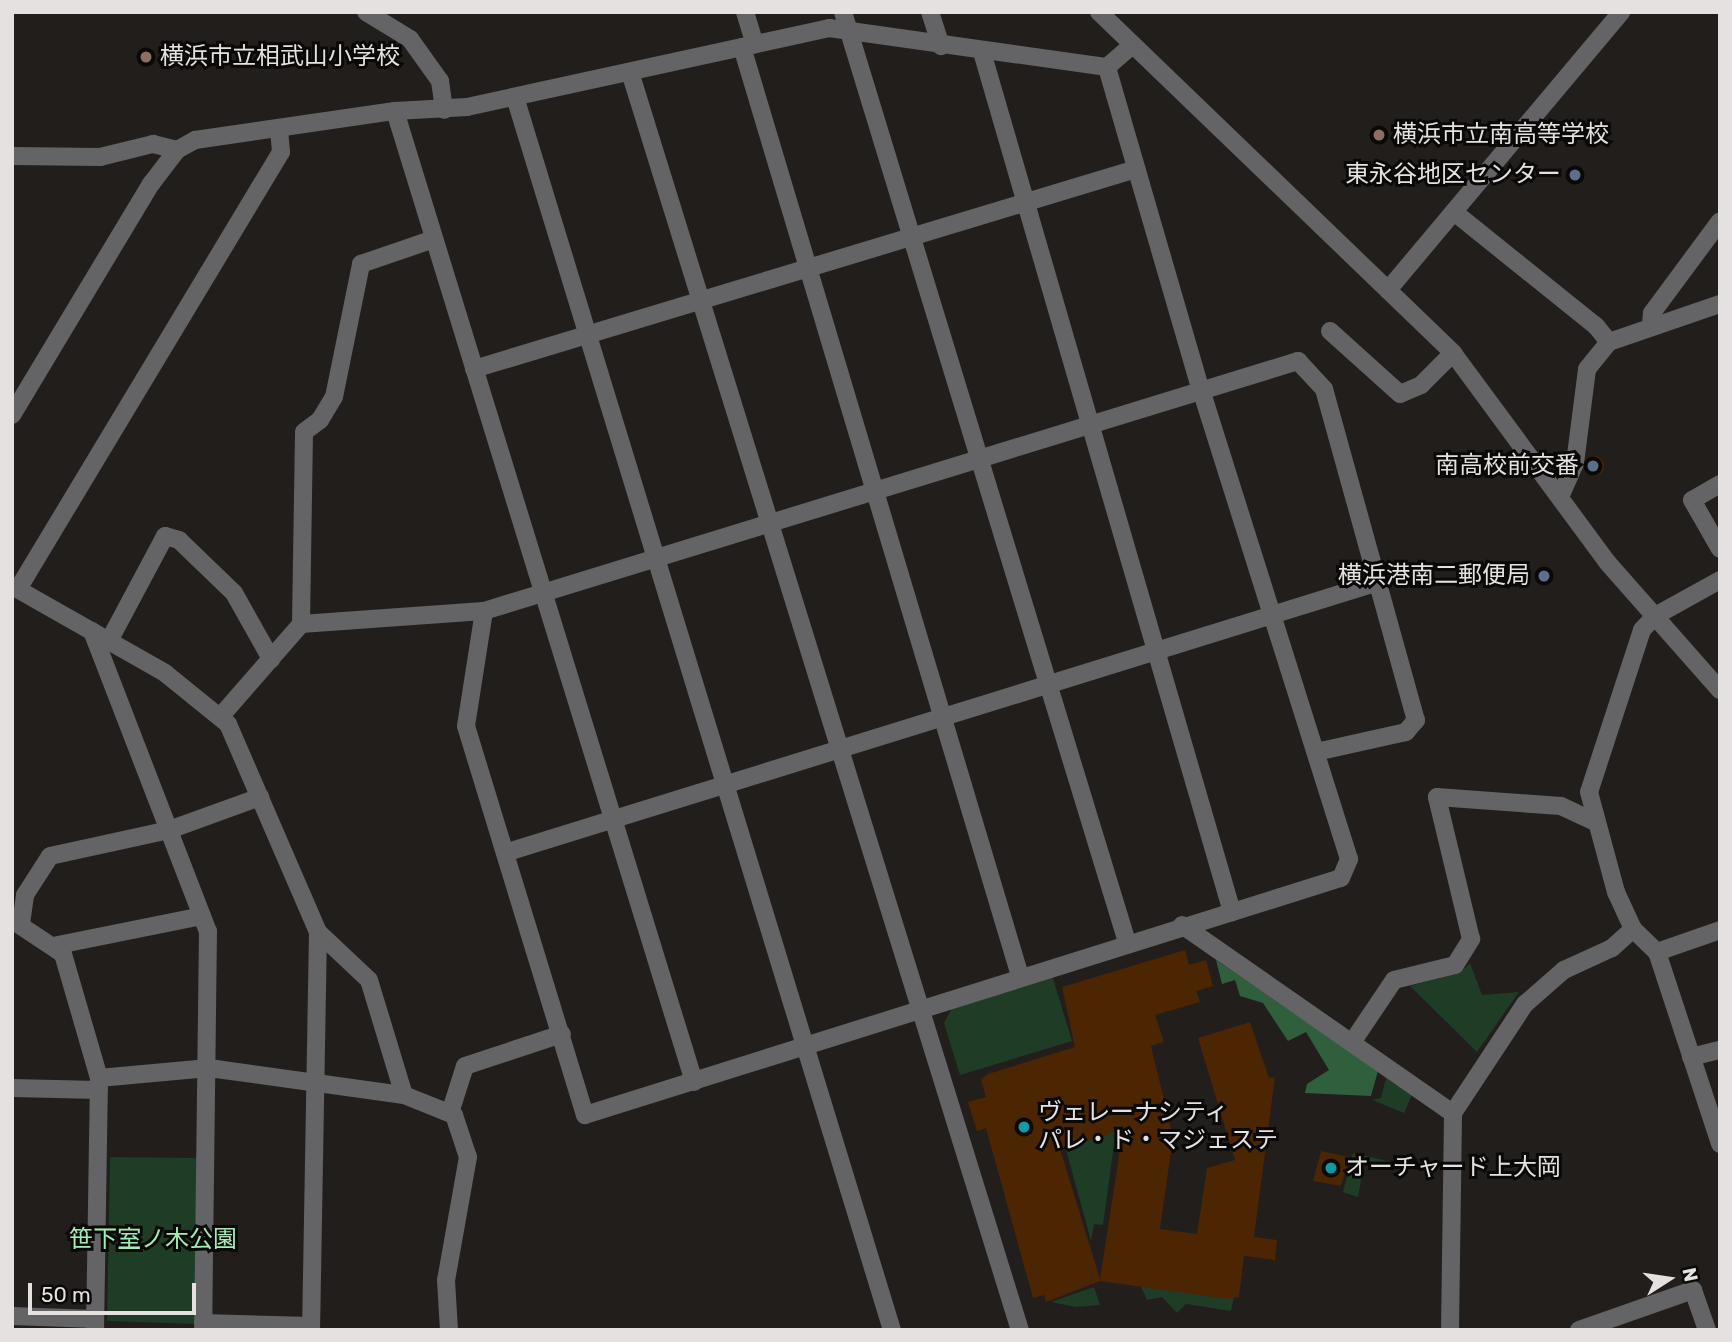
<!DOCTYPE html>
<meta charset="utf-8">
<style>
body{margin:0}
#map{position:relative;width:1732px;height:1342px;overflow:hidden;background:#221e1c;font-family:Rubik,"Noto Sans JP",sans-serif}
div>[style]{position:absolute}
.green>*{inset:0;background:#1f3c27}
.forest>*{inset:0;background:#305f3e}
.building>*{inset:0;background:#4c2502}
.round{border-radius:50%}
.minor>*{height:18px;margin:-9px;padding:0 9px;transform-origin:9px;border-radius:9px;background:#646365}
.dots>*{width:19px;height:19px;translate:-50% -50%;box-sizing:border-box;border:4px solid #0a0908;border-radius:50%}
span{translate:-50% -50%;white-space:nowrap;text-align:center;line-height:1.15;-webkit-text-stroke:6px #0a0908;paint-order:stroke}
.poi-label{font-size:24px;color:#e4e1e0}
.left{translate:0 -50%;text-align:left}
.right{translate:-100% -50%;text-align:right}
.park-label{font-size:24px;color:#a2ebb4}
.frame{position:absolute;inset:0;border:14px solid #e4e1e0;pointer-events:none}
.north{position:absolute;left:1634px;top:1244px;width:70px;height:70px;-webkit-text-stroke:5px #0a0908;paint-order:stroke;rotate:78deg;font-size:19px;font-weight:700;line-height:28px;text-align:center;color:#e4e1e0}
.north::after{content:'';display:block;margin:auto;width:24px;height:32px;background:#e4e1e0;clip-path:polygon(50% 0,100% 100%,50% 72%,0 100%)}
.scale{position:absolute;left:28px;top:1283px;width:168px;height:32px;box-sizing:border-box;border:4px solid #e4e1e0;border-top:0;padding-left:9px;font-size:21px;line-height:24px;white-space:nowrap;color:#e4e1e0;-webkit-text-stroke:5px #0a0908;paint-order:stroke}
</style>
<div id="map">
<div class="green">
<i style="clip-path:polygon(1470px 963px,1482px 995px,1519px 992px,1477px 1052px,1410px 986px,1460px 973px)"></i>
<i style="clip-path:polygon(1052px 975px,1072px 1041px,960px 1075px,944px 1023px,952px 1008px)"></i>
<i style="clip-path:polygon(1386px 1078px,1412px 1095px,1404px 1113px,1372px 1100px,1381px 1098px)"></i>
<i style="clip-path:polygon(1094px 1097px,1116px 1130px,1103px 1225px,1094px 1224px,1091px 1241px,1053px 1102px,1072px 1145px,1105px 1135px)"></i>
<i style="clip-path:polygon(1353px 1153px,1396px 1163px,1393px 1170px,1364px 1163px,1358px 1197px,1343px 1192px)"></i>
<i style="clip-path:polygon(110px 1157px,197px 1158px,198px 1324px,107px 1321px)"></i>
<i style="clip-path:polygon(1139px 1282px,1234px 1296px,1231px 1311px,1186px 1304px,1177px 1313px,1162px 1297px,1147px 1300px)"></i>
<i style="clip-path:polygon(1094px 1287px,1100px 1305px,1076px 1307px,1051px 1302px)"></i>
</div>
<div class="forest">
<i style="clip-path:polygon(1216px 960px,1378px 1071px,1371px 1096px,1305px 1093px,1307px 1084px,1329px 1070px,1306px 1032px,1288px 1041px,1263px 1003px,1240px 996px,1235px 980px,1222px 984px)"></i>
</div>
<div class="building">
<i class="round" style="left:1584px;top:456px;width:20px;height:20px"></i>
<i style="clip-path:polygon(evenodd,1185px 950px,1189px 965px,1206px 960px,1213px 986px,1196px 991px,1200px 1002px,1155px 1015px,1164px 1042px,1151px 1046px,1173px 1137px,1160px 1229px,1197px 1234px,1207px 1168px,1235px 1160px,1198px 1038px,1250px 1022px,1269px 1078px,1275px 1077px,1254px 1237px,1277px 1240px,1275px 1260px,1244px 1256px,1239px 1297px,1228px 1299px,1100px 1281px,1046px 1302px,1044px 1295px,1033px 1298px,986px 1128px,977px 1131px,968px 1102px,986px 1097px,981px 1079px,988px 1074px,1075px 1047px,1062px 987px,1185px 950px,1122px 1130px,1118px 1163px,1100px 1279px,1060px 1149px,1122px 1130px)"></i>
<i style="clip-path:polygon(1321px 1151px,1349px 1157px,1341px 1186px,1313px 1181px)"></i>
</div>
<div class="minor">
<i style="left:366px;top:12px;width:52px;rotate:31.5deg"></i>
<i style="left:410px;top:39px;width:52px;rotate:54.5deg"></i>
<i style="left:440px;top:81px;width:29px;rotate:82deg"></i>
<i style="left:745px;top:12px;width:34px;rotate:73deg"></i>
<i style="left:843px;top:12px;width:972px;rotate:73.02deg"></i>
<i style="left:930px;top:12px;width:36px;rotate:72deg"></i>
<i style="left:1099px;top:12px;width:492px;rotate:43.9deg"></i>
<i style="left:1453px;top:353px;width:260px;rotate:53.6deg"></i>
<i style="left:1607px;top:562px;width:171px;rotate:48.6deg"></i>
<i style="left:742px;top:47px;width:970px;rotate:73.34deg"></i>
<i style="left:982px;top:52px;width:896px;rotate:73.79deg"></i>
<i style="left:630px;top:72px;width:1317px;rotate:72.78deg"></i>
<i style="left:515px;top:97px;width:1289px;rotate:73deg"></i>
<i style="left:395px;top:111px;width:1016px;rotate:72.88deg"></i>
<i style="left:12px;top:156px;width:88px;rotate:0.7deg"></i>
<i style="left:100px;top:157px;width:55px;rotate:-13.8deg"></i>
<i style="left:153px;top:144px;width:25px;rotate:14deg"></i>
<i style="left:1454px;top:212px;width:182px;rotate:38.8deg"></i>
<i style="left:1596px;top:326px;width:21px;rotate:51deg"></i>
<i style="left:1388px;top:290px;width:363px;rotate:-50deg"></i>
<i style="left:1651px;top:326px;width:13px;rotate:-86deg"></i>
<i style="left:1652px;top:313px;width:114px;rotate:-53.5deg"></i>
<i style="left:1330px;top:331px;width:94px;rotate:42deg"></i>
<i style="left:1400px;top:394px;width:23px;rotate:-23deg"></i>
<i style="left:1421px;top:385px;width:45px;rotate:-45deg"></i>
<i style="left:474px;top:369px;width:692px;rotate:-16.81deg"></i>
<i style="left:12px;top:415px;width:270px;rotate:-59deg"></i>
<i style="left:151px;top:184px;width:43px;rotate:-52.6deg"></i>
<i style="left:177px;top:150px;width:21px;rotate:-29deg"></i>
<i style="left:195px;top:140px;width:202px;rotate:-8.3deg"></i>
<i style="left:395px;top:111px;width:72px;rotate:-3.2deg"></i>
<i style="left:467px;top:107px;width:371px;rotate:-12.3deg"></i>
<i style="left:829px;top:28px;width:281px;rotate:8deg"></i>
<i style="left:1107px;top:67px;width:33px;rotate:-41deg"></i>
<i style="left:1720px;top:484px;width:32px;rotate:150deg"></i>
<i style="left:1692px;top:500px;width:56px;rotate:60.3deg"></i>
<i style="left:1560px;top:497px;width:37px;rotate:-66deg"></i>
<i style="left:1575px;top:463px;width:95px;rotate:-82.7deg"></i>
<i style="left:1587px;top:369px;width:35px;rotate:-51deg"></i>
<i style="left:1609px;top:342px;width:117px;rotate:-18.9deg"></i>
<i style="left:1720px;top:580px;width:74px;rotate:151deg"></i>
<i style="left:1655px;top:616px;width:19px;rotate:133deg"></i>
<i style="left:1642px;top:630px;width:170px;rotate:108.1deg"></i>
<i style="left:1589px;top:792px;width:104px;rotate:74.9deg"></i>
<i style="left:1616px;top:892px;width:41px;rotate:65.3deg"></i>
<i style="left:1633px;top:929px;width:33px;rotate:44deg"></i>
<i style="left:1657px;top:952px;width:202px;rotate:71.8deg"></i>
<i style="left:12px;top:586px;width:176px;rotate:29.6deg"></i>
<i style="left:165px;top:673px;width:81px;rotate:39deg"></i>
<i style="left:228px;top:724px;width:227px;rotate:66.6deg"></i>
<i style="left:318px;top:932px;width:398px;rotate:91deg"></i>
<i style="left:18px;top:589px;width:510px;rotate:-58.96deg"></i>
<i style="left:281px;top:152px;width:23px;rotate:-95deg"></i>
<i style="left:484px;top:611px;width:116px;rotate:98.9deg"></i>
<i style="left:466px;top:726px;width:407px;rotate:73deg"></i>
<i style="left:585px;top:1115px;width:792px;rotate:-17.41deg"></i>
<i style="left:1341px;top:878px;width:21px;rotate:-67deg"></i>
<i style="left:1349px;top:859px;width:491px;rotate:-107.5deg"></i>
<i style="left:1201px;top:391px;width:337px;rotate:-106.2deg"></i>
<i style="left:301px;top:624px;width:192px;rotate:-89.1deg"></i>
<i style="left:304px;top:432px;width:20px;rotate:-37deg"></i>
<i style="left:320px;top:420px;width:27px;rotate:-59deg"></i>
<i style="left:334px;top:397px;width:136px;rotate:-78.5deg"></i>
<i style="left:361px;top:264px;width:77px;rotate:-18.9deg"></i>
<i style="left:92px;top:631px;width:322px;rotate:68.9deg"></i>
<i style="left:208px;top:931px;width:399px;rotate:90.7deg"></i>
<i style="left:109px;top:641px;width:119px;rotate:-61.9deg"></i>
<i style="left:165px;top:536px;width:15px;rotate:16deg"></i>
<i style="left:179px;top:540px;width:76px;rotate:43.9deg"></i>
<i style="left:234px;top:593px;width:76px;rotate:60.7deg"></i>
<i style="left:220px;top:717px;width:123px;rotate:-48.9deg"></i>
<i style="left:301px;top:624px;width:183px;rotate:-4.1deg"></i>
<i style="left:484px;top:611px;width:852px;rotate:-17.07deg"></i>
<i style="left:1298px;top:361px;width:38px;rotate:47deg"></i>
<i style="left:1324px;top:389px;width:344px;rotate:74.5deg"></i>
<i style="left:1416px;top:720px;width:16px;rotate:130deg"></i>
<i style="left:1406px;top:732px;width:92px;rotate:167.5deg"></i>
<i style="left:508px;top:852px;width:915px;rotate:-17.23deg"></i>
<i style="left:12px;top:920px;width:61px;rotate:33.7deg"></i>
<i style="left:63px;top:954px;width:129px;rotate:73.8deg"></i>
<i style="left:99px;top:1078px;width:252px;rotate:90.9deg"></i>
<i style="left:21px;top:924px;width:29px;rotate:-82deg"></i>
<i style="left:25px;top:895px;width:46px;rotate:-57.3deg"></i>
<i style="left:50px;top:856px;width:122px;rotate:-12.3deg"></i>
<i style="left:169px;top:830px;width:97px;rotate:-19.9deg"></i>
<i style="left:1182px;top:925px;width:330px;rotate:34.8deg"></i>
<i style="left:318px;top:932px;width:70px;rotate:43.3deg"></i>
<i style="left:369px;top:980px;width:120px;rotate:73.1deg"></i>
<i style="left:53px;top:946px;width:152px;rotate:-11.4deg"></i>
<i style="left:1657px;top:952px;width:67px;rotate:-19.2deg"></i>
<i style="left:1353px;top:1041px;width:73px;rotate:-56.1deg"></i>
<i style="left:1394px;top:980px;width:63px;rotate:-13.8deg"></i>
<i style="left:1455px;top:965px;width:31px;rotate:-58deg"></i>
<i style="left:1471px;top:939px;width:146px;rotate:-103.5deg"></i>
<i style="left:1437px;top:797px;width:124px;rotate:4.2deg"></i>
<i style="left:1561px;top:806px;width:38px;rotate:25deg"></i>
<i style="left:1691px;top:1057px;width:30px;rotate:-14deg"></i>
<i style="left:99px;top:1078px;width:110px;rotate:-5.2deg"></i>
<i style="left:209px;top:1068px;width:197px;rotate:7.9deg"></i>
<i style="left:404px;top:1095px;width:54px;rotate:21.8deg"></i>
<i style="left:454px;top:1115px;width:44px;rotate:71.6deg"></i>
<i style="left:468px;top:1157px;width:125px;rotate:100.1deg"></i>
<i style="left:446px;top:1280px;width:50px;rotate:86.6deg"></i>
<i style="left:12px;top:1088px;width:87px;rotate:1.3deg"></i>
<i style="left:450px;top:1113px;width:49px;rotate:-72.3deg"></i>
<i style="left:465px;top:1066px;width:102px;rotate:-18.3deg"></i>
<i style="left:12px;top:1316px;width:83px;rotate:2.1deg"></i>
<i style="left:203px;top:1323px;width:108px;rotate:1.6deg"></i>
<i style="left:1450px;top:1330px;width:217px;rotate:-89.2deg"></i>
<i style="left:1453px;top:1113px;width:131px;rotate:-56.6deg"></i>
<i style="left:1525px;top:1004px;width:52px;rotate:-41.1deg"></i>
<i style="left:1564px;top:970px;width:53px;rotate:-24.6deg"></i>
<i style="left:1612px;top:948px;width:28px;rotate:-42deg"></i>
<i style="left:1579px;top:1330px;width:121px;rotate:-19.3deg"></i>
<i style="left:1693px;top:1290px;width:42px;rotate:70.7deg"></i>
</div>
<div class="dots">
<i style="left:146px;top:57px;background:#8d6e63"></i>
<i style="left:1379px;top:135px;background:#8d6e63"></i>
<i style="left:1575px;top:175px;background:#5c6f8a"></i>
<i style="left:1593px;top:466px;background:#5c6f8a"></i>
<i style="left:1544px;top:576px;background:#5c6f8a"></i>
<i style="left:1024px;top:1127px;background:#0f9aa8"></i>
<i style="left:1331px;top:1168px;background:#0f9aa8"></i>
</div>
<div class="poi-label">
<span class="left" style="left:160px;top:57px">横浜市立相武山小学校</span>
<span class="left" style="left:1393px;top:135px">横浜市立南高等学校</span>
<span class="right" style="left:1561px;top:175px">東永谷地区センター</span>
<span class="right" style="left:1579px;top:466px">南高校前交番</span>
<span class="right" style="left:1530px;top:576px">横浜港南二郵便局</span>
<span class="left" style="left:1038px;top:1127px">ヴェレーナシティ<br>パレ・ド・マジェステ</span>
<span class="left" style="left:1345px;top:1168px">オーチャード上大岡</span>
</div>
<div class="park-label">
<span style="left:153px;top:1240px">笹下室ノ木公園</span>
</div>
<div class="frame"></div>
<div class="north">N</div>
<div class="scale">50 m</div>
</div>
